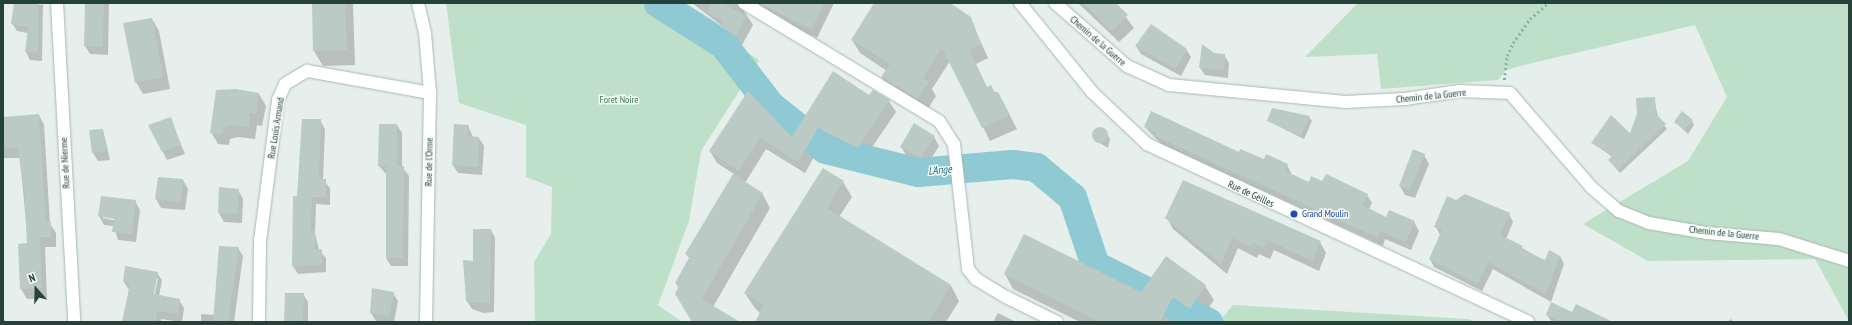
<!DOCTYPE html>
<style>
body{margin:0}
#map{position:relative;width:1852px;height:325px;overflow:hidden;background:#e6efeb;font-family:"PT Sans Narrow",sans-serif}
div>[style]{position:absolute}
.green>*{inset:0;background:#bfe0c8}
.shadow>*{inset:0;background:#0003}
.river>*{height:29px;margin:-14.5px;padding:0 14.5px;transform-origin:14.5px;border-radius:14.5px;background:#8ec9d4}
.building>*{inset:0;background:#bbcac4}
.round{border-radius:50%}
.path>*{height:2.5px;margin-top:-1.25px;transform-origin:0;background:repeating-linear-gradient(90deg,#86b3a5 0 2px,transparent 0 5px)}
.roads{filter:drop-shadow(0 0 1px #a8b8b2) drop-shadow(0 0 1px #a8b8b2)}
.street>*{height:12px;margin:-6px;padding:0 6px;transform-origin:6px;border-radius:6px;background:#fff}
.secondary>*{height:12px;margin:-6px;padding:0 6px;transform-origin:6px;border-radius:6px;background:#fff}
.dots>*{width:11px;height:11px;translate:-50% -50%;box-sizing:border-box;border:2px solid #f7fbf9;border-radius:50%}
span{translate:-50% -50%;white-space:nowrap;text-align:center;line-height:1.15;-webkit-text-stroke:3px #f7fbf9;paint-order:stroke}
.street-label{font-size:10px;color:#24423a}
.park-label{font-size:10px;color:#2d7a4b}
.transit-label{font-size:10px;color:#164399}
.left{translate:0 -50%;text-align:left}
.water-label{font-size:11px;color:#1c6f80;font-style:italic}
.frame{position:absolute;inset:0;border:4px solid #24423a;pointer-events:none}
.north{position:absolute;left:16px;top:269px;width:40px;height:40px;-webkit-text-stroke:3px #f7fbf9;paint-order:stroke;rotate:340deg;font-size:11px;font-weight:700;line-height:16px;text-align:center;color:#24423a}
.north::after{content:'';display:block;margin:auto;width:14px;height:18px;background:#24423a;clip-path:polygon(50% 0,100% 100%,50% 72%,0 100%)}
</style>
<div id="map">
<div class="green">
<i style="clip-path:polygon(446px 3px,670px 3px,759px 60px,701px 151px,689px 221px,658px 305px,682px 322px,535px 322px,534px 262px,551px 234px,552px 187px,526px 177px,526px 125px,459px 103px)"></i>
<i style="clip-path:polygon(1358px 3px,1849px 3px,1849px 321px,1815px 259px,1648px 261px,1583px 224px,1688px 161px,1727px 97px,1695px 25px,1516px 67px,1505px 71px,1498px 80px,1381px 89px,1377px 54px,1305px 57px)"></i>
<i style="clip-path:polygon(1233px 305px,1469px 319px,1476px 322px,1219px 322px)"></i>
</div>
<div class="shadow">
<i style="clip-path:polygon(15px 3px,43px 5px,42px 61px,30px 60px,26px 52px,28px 33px,17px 31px,12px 23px)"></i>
<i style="clip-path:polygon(86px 3px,109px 3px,108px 55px,90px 54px,85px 46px)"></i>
<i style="clip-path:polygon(313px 3px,353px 3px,355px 65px,323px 66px,314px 51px)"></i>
<i style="clip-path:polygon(692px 3px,834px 3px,817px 38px,750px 5px,744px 11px,753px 25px,742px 45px,728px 37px,722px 26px)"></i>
<i style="clip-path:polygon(875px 3px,948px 3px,970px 18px,988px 58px,976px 64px,987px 88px,998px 93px,1017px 129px,990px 141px,950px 61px,932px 89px,936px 96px,926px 112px,890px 91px,882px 77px,887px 71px,860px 53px,852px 40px)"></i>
<i style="clip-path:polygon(1078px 3px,1115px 3px,1134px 28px,1119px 42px)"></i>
<i style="clip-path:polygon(152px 19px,159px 31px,170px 89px,143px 94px,136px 82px)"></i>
<i style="clip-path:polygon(1136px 46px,1186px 49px,1191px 57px,1181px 76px,1141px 54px)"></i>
<i style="clip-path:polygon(1213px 54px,1224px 55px,1229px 63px,1228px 78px,1205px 75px,1200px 68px)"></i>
<i style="clip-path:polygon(748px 93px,792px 138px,870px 96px,889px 101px,896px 112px,864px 159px,825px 138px,805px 173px,766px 149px,745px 183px,762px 193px,770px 208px,713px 307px,738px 322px,693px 322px,676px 283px,690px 259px,686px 254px,734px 174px,717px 163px,710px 151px)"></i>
<i style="clip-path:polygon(259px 94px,266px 106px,262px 126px,257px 125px,255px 139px,238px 137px,230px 139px,229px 145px,218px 144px,211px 132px)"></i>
<i style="clip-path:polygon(1654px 98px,1658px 117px,1667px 129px,1620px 173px,1610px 161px,1613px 157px,1592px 143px,1630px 134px)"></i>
<i style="clip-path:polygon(39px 115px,44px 125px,50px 224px,56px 233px,56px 247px,45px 247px,47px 298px,27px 299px,21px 289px,20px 245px,28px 244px,20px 158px,3px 158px,3px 118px)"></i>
<i style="clip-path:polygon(1309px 117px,1312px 121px,1304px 139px,1268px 121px)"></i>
<i style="clip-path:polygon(170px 118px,185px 154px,167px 160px,163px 152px)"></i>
<i style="clip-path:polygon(320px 120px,325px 129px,323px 180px,330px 188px,330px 205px,316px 204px,315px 233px,319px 250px,326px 258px,326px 272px,298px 274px,293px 266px,298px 197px)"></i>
<i style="clip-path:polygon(1692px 121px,1694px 125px,1688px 134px,1675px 122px)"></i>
<i style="clip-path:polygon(397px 125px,402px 133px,402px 167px,409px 176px,408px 266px,391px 266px,386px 258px,387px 175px,379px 166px)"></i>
<i style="clip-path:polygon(915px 125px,934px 137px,939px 146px,926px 167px,906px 155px,901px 147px)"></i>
<i style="clip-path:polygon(468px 126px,473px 137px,479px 138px,484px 146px,482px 175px,458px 173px,453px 165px)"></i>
<i style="clip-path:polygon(1145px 127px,1264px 160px,1266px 156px,1287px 165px,1292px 175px,1309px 183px,1323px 182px,1367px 195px,1372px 203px,1369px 209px,1387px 218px,1414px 222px,1419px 231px,1411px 250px,1385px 239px,1383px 246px,1161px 144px)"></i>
<i style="clip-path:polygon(1103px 128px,1110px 139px,1108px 148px,1095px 140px,1094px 130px)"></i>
<i style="clip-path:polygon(103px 130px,110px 160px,98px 161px,93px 153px)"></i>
<i style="clip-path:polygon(1424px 155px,1429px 164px,1415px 198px,1405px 195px,1400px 186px)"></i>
<i style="clip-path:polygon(159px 178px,183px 180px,188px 189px,185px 210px,161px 208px,156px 199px)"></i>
<i style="clip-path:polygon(843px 182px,852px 197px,839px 217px,951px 286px,959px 301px,946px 322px,768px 322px,754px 307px,745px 293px)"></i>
<i style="clip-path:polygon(238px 190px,243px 199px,242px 223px,224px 222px,219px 213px)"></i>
<i style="clip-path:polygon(evenodd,135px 201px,140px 210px,136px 242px,118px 240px,114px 226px,104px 225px,99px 216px,135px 201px,103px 216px,119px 219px,118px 221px,103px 218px,103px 216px)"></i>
<i style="clip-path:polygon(1509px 214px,1513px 222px,1506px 239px,1545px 261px,1560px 256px,1564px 264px,1551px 302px,1493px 269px,1482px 291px,1434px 267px,1430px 259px,1440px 235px,1436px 227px)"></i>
<i style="clip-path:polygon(1167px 218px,1320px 242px,1326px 253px,1319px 271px,1274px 250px,1270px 259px,1259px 254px,1257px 258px,1238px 248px,1227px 274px,1173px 229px)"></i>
<i style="clip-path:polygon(491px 230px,495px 238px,494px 312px,483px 313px,472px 309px,467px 301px,474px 262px)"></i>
<i style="clip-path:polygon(1024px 236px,1141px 294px,1166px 258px,1205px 286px,1214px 300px,1199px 322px,1181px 310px,1175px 322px,1080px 322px,1013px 289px,1005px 274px)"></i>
<i style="clip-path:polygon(238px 248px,243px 256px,234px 322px,201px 322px,201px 314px,215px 315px)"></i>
<i style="clip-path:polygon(evenodd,157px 273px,162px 280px,159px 296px,179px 300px,184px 308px,182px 322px,161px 319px,161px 322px,122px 322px,129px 290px,124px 282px,157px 273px,156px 278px,158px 278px,154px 299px,152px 298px,156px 278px)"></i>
<i style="clip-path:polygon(393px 293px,398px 301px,394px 322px,376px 321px,371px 313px)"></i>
<i style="clip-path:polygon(303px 294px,308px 302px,308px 322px,287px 322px)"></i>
<i style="clip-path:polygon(998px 313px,1016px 322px,993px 322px)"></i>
<i style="clip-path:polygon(1573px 314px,1611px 322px,1552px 322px,1547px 315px)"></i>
<i style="clip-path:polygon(1731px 319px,1733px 322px,1727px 322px)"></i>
</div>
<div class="river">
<i style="left:658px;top:3px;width:77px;rotate:32.2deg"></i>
<i style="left:723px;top:44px;width:77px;rotate:52.4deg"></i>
<i style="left:770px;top:105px;width:70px;rotate:38.7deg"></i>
<i style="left:825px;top:149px;width:96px;rotate:13.9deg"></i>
<i style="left:918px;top:172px;width:94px;rotate:-4.9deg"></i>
<i style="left:1012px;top:164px;width:24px;rotate:7deg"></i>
<i style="left:1036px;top:167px;width:47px;rotate:39.8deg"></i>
<i style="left:1072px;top:197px;width:72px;rotate:71.3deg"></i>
<i style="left:1095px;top:265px;width:127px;rotate:26.8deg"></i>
</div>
<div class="building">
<i style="clip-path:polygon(14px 3px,38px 3px,38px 53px,25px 52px,28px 27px,11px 24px)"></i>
<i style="clip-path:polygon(85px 3px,104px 3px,103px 47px,84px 46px)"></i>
<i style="clip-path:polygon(312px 3px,345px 3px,347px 50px,313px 51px)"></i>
<i style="clip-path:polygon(712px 3px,722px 3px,746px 16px,736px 36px,721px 27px,723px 21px,707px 13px)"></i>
<i style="clip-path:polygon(758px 3px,824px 3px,812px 29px)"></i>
<i style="clip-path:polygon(874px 3px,950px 3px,971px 17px,981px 44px,969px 50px,987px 87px,991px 85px,995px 93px,998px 92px,1010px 115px,982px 128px,942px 48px,923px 78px,929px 82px,918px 99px,881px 77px,890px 64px,851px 40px)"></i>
<i style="clip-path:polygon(1083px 3px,1116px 3px,1128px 15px,1112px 31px)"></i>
<i style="clip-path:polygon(152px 18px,163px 77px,135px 83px,123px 23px)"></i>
<i style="clip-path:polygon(1151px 24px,1187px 49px,1176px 69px,1135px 46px)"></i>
<i style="clip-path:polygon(1202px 44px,1214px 53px,1225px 54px,1224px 70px,1199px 68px)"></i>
<i style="clip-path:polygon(833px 71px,869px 95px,873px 90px,890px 100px,858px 148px,818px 128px,798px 162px,760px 138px,739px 171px,709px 151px,748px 91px,792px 137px)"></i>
<i style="clip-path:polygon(236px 89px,259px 93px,256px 114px,250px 113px,249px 127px,231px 125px,224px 128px,222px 134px,210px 133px,216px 90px)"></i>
<i style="clip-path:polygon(1655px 97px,1656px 114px,1666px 124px,1618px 170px,1608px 160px,1613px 155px,1591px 143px,1611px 115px,1630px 133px,1637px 114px,1636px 98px)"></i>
<i style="clip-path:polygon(1272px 108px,1310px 116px,1301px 136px,1267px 121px)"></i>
<i style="clip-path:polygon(1151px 111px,1239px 152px,1240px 149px,1264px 159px,1266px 154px,1288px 164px,1285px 171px,1309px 182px,1311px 176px,1322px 181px,1326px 174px,1368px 194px,1362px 205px,1386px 217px,1389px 210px,1415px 221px,1406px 242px,1381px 231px,1378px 238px,1155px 136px,1157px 133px,1144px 127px)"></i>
<i style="clip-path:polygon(1682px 111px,1693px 120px,1685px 130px,1674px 122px)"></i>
<i style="clip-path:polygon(39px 114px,46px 222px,51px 222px,51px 237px,40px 237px,42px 288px,20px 289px,18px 244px,27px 243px,25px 201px,18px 148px,3px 147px,3px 117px)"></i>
<i style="clip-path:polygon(171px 117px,181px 145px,162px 152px,148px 125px)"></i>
<i style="clip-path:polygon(302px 119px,321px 119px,319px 179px,326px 179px,326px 197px,312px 197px,311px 231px,315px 231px,315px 249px,322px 249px,322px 265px,292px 266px,293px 196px,297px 196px)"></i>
<i style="clip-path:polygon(914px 123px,935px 136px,921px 159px,900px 147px)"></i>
<i style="clip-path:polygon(379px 124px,397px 124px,397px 166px,404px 166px,403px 258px,386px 258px,386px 166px,378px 166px)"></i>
<i style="clip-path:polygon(454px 124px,469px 125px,468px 136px,479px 137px,478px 167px,452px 165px)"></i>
<i class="round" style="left:1092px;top:127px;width:16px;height:16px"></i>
<i style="clip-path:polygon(103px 129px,106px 151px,92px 153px,89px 130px)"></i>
<i style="clip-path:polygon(1413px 149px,1425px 154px,1410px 190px,1399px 186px)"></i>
<i style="clip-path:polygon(823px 168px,844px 181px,827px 208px,951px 285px,929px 322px,755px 322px,764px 305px,744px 293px)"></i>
<i style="clip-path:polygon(733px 174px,763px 193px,702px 299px,740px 322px,692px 322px,675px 294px,679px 286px,675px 283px,690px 256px,685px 254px)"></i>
<i style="clip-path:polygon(158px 177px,183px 179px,181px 202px,155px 199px)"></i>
<i style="clip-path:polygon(1183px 180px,1321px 241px,1312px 261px,1268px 240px,1264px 248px,1253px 243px,1251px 247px,1232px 238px,1221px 264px,1165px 218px)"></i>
<i style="clip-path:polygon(219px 187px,239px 189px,238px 214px,218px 213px)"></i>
<i style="clip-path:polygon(1465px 194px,1510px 213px,1500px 235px,1523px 246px,1521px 249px,1545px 260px,1549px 250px,1560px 256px,1546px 294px,1488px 262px,1478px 284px,1429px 259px,1442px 230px,1434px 227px,1447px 196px,1456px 200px)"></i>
<i style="clip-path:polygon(101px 196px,136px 200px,132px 234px,112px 232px,114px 219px,98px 216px)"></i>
<i style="clip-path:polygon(473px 229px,491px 229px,490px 304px,466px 301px,463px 260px,473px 261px)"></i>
<i style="clip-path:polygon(1024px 234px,1141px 292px,1166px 256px,1206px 285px,1190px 309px,1173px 297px,1160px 322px,1099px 322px,1004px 274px)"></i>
<i style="clip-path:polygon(219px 246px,239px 247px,228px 322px,213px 322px)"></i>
<i style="clip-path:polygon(125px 266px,158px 272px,154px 294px,180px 299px,178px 314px,157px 311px,156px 322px,123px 322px,130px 283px,123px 282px)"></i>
<i style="clip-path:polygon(372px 288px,394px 292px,389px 316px,370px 313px)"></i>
<i style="clip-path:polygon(285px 293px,304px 293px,303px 322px,284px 322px)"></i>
<i style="clip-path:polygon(1551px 302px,1572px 312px,1576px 304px,1613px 322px,1561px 322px,1546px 315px)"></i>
</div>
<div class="path">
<i style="left:1504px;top:80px;width:24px;rotate:-83deg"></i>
<i style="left:1507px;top:56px;width:14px;rotate:-65deg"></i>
<i style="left:1513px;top:43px;width:29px;rotate:-55deg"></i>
<i style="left:1530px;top:19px;width:24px;rotate:-42deg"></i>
<i style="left:3px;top:321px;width:5px;rotate:11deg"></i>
</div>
<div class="roads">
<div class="street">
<i style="left:57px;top:3px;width:319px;rotate:86.9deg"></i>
<i style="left:418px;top:3px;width:31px;rotate:77deg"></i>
<i style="left:425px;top:33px;width:60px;rotate:85.2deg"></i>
<i style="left:430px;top:93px;width:229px;rotate:91deg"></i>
<i style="left:744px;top:3px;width:228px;rotate:31.2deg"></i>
<i style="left:939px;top:121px;width:27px;rotate:57deg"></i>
<i style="left:954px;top:144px;width:126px;rotate:83.6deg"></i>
<i style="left:968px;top:269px;width:13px;rotate:51deg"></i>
<i style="left:976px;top:279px;width:35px;rotate:31deg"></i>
<i style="left:1006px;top:297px;width:57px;rotate:26.1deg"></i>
<i style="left:1055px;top:3px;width:96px;rotate:41.2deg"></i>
<i style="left:1127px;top:66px;width:46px;rotate:24.3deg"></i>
<i style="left:1169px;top:85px;width:177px;rotate:5.5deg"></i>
<i style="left:1345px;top:102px;width:60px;rotate:-2.9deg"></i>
<i style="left:1405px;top:99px;width:55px;rotate:-8.4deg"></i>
<i style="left:1459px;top:91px;width:51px;rotate:2.2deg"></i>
<i style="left:1510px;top:93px;width:124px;rotate:49.2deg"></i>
<i style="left:1591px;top:187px;width:37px;rotate:41deg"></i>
<i style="left:1619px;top:211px;width:32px;rotate:22deg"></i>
<i style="left:1649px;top:223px;width:59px;rotate:9.8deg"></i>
<i style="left:1707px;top:233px;width:72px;rotate:4.8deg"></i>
<i style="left:1779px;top:239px;width:73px;rotate:17.4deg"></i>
<i style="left:259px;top:322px;width:81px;rotate:-89.3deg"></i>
<i style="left:260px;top:241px;width:142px;rotate:-82.7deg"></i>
<i style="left:278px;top:100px;width:17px;rotate:-66deg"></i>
<i style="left:285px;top:84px;width:26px;rotate:-31deg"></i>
<i style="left:307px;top:71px;width:125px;rotate:10.1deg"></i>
</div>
<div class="secondary">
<i style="left:1020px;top:3px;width:114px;rotate:51deg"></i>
<i style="left:1092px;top:92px;width:76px;rotate:43.4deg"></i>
<i style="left:1147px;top:144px;width:421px;rotate:25deg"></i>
</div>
</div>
<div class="dots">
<i style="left:1294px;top:214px;background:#1a4fb4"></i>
</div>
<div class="street-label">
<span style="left:1098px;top:41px;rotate:41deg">Chemin de la Guerre</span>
<span style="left:1431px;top:96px;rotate:-6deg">Chemin de la Guerre</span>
<span style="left:276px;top:128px;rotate:-81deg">Rue Louis Armand</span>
<span style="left:429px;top:162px;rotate:-89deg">Rue de l'Orme</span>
<span style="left:65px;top:163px;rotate:-93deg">Rue de Nierme</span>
<span style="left:1251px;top:194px;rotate:25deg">Rue de Geilles</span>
<span style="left:1724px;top:233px;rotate:6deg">Chemin de la Guerre</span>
</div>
<div class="park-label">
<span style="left:619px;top:100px">Foret Noire</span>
</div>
<div class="transit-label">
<span class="left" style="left:1302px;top:214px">Grand Moulin</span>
</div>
<div class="water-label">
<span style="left:940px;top:170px;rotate:-5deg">L'Ange</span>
</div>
<div class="frame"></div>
<div class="north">N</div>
</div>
